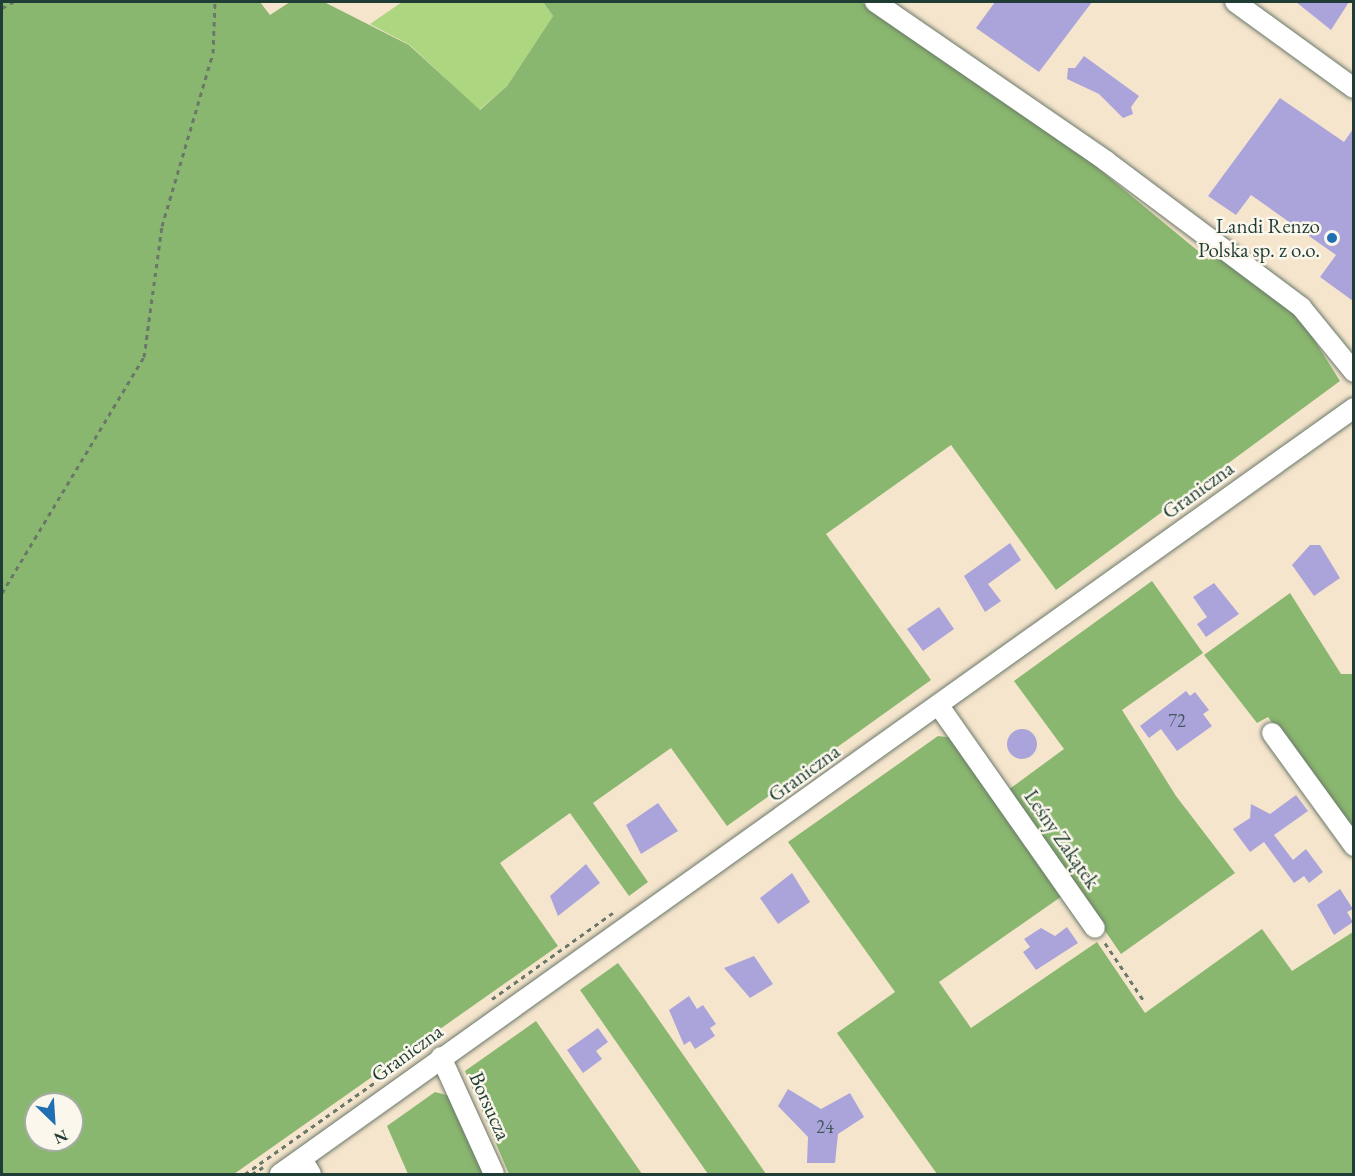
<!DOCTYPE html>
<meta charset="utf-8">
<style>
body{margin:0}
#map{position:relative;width:1355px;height:1176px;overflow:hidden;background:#f6e5cd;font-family:"EB Garamond",serif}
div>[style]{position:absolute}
.green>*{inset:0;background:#add681}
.forest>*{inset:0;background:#8ab76f}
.building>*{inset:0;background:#aba4da}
.round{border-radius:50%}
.path>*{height:3px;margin-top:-1.5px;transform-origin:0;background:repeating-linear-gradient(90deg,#6a786a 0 4.5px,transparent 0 9px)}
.roads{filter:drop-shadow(0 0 2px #6a786a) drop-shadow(0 0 2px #6a786a)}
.minor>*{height:20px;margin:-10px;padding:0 10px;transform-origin:10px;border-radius:10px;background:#fff}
.dots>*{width:16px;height:16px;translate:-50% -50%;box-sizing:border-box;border:3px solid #fbf7ec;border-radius:50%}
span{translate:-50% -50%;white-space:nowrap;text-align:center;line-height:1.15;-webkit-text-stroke:5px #fbf7ec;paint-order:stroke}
.number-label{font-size:18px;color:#42575e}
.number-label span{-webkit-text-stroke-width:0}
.poi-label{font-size:21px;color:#1f3d34}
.right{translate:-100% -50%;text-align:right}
.street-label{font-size:21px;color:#1f3d34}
.frame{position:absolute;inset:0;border:3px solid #1f3d34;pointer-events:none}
.north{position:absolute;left:24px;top:1092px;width:60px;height:60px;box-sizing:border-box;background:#fbf7ec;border:2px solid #a3ada2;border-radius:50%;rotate:155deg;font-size:16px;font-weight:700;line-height:24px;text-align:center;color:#1f3d34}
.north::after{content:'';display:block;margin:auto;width:21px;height:27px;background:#1f6fb2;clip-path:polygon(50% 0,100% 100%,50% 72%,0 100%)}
</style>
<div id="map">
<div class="green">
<i style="clip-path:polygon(402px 2px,543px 2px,553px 16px,507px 86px,479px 110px,410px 45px,370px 24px)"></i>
</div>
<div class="forest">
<i style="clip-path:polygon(evenodd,2px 2px,260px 2px,270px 15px,290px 2px,324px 2px,409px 45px,480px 110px,507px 86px,553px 16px,543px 2px,861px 2px,1060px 137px,1209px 260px,1220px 250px,1303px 322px,1340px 381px,1056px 590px,951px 445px,826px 534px,931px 680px,727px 826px,671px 748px,593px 803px,648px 882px,629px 896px,570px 813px,500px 863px,558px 946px,234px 1174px,2px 1174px,2px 2px,36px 1104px,72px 1104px,72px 1140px,36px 1140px,36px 1104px)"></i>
<i style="clip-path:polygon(1152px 581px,1203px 653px,1122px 710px,1176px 796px,1235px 873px,1121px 954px,1008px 790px,1064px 749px,1014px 681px)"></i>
<i style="clip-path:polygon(1290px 593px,1341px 674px,1353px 674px,1353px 833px,1268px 717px,1257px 723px,1204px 655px)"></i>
<i style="clip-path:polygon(938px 736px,955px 738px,1065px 894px,939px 982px,971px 1028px,1097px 942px,1145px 1013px,1262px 929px,1292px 971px,1353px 932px,1353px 1174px,937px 1174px,837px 1033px,895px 992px,788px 842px)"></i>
<i style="clip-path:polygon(618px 963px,643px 997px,766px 1174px,708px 1174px,580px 990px)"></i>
<i style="clip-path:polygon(536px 1021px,642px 1174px,509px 1174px,465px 1071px)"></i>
<i style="clip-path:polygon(435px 1092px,450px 1096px,483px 1174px,408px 1174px,387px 1126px)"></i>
</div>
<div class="building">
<i style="clip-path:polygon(995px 2px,1092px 2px,1039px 72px,976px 28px)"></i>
<i style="clip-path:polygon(1296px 2px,1349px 2px,1331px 30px)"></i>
<i style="clip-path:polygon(1084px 56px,1139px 96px,1131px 107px,1133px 114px,1123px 118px,1099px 94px,1067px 79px,1068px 68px,1075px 68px)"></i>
<i style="clip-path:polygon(1280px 98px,1344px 142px,1353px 129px,1353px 301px,1320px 277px,1336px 255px,1251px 195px,1236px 215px,1208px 196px)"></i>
<i style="clip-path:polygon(1010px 543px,1021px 560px,988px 584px,1001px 601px,985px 612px,964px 576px)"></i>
<i style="clip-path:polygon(1310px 545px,1320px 545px,1340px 578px,1314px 596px,1292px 565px)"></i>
<i style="clip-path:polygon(1214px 583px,1239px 614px,1206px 637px,1197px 624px,1207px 617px,1193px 597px)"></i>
<i style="clip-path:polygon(939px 607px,954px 629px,923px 651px,907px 629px)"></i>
<i style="clip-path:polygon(1186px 691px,1190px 696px,1195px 692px,1209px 710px,1203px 714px,1212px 726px,1177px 751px,1161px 729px,1149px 738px,1140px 726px)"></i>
<i class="round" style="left:1007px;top:729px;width:30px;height:30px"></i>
<i style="clip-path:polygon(1296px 795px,1308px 811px,1274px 835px,1293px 860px,1306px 849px,1323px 872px,1309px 883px,1304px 876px,1294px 883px,1264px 842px,1250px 852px,1233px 829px,1250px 818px,1251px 804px,1270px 814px)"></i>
<i style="clip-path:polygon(658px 803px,678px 831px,641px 854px,626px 825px)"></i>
<i style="clip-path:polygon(586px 864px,600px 883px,558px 916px,550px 896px)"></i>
<i style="clip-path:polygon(792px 873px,810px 902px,778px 924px,760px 898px)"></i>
<i style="clip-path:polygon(1340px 889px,1353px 909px,1347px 912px,1353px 922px,1334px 935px,1317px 905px)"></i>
<i style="clip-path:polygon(1067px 927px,1078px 943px,1036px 970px,1023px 952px,1030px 947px,1024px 939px,1041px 928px,1055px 936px)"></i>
<i style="clip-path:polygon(754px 956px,773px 984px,750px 998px,724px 968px)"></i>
<i style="clip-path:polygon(689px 996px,697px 1009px,703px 1005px,716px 1024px,710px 1028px,715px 1036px,695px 1049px,690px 1041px,684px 1045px,669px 1010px)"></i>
<i style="clip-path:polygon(598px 1028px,608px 1042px,596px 1051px,602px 1059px,583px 1073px,567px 1050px)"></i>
<i style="clip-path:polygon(788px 1089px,821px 1109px,850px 1093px,864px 1117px,838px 1134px,835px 1163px,807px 1163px,808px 1137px,778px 1106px)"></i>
</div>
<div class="path">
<i style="left:2px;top:8px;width:13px;rotate:-29deg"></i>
<i style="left:2px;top:593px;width:275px;rotate:-59deg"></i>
<i style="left:144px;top:357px;width:132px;rotate:-82.2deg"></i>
<i style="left:162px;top:226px;width:180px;rotate:-73.6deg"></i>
<i style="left:213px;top:53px;width:51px;rotate:-87.8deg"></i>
<i style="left:1105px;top:943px;width:70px;rotate:56.1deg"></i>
<i style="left:492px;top:999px;width:150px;rotate:-35.5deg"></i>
<i style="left:245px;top:1174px;width:203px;rotate:-35.2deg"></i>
<i style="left:252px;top:1174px;width:13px;rotate:-32deg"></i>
</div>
<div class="roads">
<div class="minor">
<i style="left:875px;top:2px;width:280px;rotate:34.5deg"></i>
<i style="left:1106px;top:161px;width:244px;rotate:36.8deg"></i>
<i style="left:1301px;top:307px;width:84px;rotate:50.8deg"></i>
<i style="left:1235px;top:2px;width:147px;rotate:35.9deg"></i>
<i style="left:939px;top:706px;width:271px;rotate:54.9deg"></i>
<i style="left:1272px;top:733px;width:140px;rotate:54deg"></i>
<i style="left:441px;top:1057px;width:128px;rotate:65.6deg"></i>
<i style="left:302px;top:1159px;width:17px;rotate:59deg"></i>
<i style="left:280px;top:1174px;width:1319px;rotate:-35.5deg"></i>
</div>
</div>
<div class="dots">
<i style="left:1332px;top:238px;background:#1f6fb2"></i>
</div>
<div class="number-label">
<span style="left:1177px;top:721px">72</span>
<span style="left:825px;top:1127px">24</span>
</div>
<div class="poi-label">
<span class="right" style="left:1320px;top:238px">Landi Renzo<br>Polska sp. z o.o.</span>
</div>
<div class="street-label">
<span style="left:1198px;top:490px;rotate:-36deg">Graniczna</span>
<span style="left:804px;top:773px;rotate:-36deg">Graniczna</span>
<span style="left:1062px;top:839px;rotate:55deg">Leśny Zakątek</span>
<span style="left:407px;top:1053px;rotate:-36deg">Graniczna</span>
<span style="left:490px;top:1106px;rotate:66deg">Borsucza</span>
</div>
<div class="frame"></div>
<div class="north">N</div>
</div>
